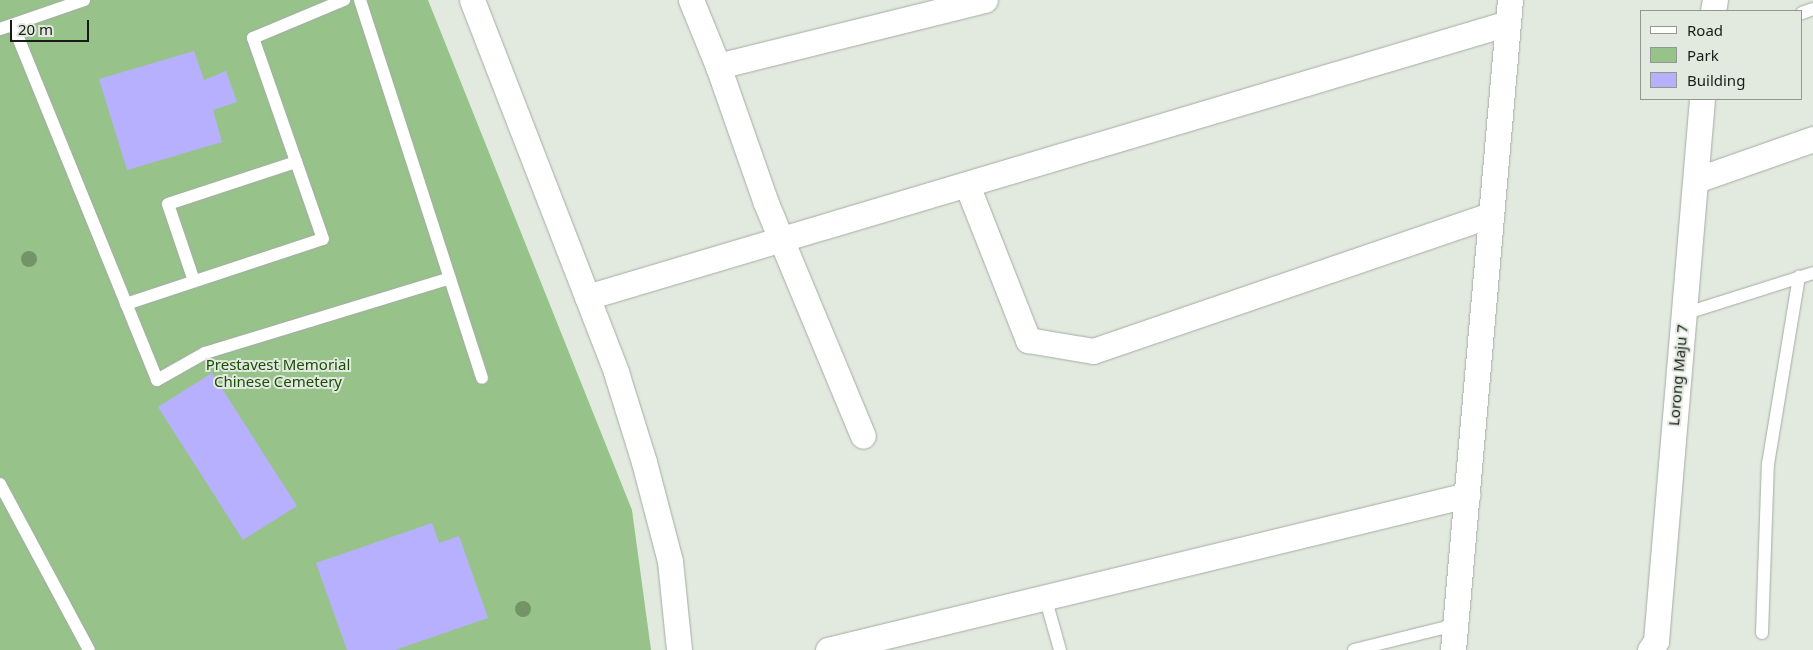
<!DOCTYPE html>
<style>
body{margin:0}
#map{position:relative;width:1813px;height:650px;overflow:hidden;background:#e2eae0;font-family:"Noto Sans",sans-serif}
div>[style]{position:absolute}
.green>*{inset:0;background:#97c38b}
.building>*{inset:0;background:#b7b0ff}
.roads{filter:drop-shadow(0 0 1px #a5aca3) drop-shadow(0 0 1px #a5aca3)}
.lane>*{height:12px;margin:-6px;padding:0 6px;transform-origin:6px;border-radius:6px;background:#fff}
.street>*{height:25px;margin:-12.5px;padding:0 12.5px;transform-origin:12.5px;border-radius:12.5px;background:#fff}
.trees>*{width:16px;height:16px;margin:-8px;border-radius:50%;background:#749468}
span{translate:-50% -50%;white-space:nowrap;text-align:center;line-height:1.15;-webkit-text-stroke:4px #e2eae0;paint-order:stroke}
.park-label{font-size:15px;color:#1a4d05}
.street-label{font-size:15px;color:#191b18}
.legend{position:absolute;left:1640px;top:10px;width:162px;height:90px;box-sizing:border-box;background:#e2eae0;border:1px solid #929790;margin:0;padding:6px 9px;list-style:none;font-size:15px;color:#191b18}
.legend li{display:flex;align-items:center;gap:10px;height:25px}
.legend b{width:25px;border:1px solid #929790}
.scale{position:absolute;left:10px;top:20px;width:79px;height:22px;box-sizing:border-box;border:2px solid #191b18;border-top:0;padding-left:6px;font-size:15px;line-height:18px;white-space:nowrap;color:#191b18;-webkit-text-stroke:4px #e2eae0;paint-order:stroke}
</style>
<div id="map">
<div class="green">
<i style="clip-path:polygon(0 0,428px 0,632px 510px,651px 650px,0 650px)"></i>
</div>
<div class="building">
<i style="clip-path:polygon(194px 51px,204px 80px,226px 71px,237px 102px,213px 110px,222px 142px,127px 170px,99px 79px)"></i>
<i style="clip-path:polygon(212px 373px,297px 506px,243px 540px,158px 407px)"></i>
<i style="clip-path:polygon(432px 523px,439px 543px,459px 536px,488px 618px,395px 650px,347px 650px,316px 563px)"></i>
</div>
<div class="roads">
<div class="lane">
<i style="left:360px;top:0;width:397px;rotate:72.1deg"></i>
<i style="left:1802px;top:13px;width:12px;rotate:-20deg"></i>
<i style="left:13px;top:25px;width:383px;rotate:67.9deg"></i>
<i style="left:157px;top:380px;width:55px;rotate:-29.4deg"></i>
<i style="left:205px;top:353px;width:256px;rotate:-17deg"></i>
<i style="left:0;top:29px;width:89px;rotate:-19deg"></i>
<i style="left:194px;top:281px;width:81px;rotate:-108.7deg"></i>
<i style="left:168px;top:204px;width:135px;rotate:-18.2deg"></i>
<i style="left:126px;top:304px;width:207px;rotate:-18.3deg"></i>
<i style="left:323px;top:239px;width:213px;rotate:-109.2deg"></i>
<i style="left:253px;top:38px;width:99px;rotate:-22.7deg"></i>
<i style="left:1684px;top:314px;width:135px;rotate:-17.6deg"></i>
<i style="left:0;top:484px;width:188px;rotate:61.8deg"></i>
<i style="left:1045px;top:597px;width:55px;rotate:74.2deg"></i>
<i style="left:1762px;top:633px;width:169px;rotate:-88deg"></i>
<i style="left:1768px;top:464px;width:190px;rotate:-80.6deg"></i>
<i style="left:1354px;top:650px;width:104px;rotate:-13.9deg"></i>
</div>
<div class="street">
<i style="left:472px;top:0;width:399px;rotate:68.8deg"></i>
<i style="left:616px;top:372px;width:94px;rotate:72.7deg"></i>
<i style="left:644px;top:462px;width:102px;rotate:75.3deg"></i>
<i style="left:670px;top:561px;width:89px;rotate:84.2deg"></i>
<i style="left:691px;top:0;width:71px;rotate:67.8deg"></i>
<i style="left:718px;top:66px;width:145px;rotate:70.7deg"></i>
<i style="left:766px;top:203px;width:252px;rotate:67.4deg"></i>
<i style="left:1713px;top:11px;width:11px;rotate:-80deg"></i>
<i style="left:718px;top:66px;width:275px;rotate:-13.9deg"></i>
<i style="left:1696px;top:180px;width:124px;rotate:-19.3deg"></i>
<i style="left:967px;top:185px;width:167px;rotate:68.5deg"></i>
<i style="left:1028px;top:340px;width:66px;rotate:9.6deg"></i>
<i style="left:1093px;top:351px;width:421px;rotate:-18.9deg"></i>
<i style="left:587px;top:297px;width:961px;rotate:-16.57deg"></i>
<i style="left:828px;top:650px;width:658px;rotate:-13.63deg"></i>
<i style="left:1453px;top:650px;width:652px;rotate:-84.99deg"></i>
<i style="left:1650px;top:650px;width:11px;rotate:-56deg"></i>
<i style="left:1656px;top:641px;width:544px;rotate:-85.15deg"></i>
</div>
</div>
<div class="trees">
<i style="left:29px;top:259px"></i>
<i style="left:523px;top:609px"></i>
</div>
<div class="park-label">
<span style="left:278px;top:373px">Prestavest Memorial<br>Chinese Cemetery</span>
</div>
<div class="street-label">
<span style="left:1678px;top:375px;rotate:-85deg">Lorong Maju 7</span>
</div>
<ul class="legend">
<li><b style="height:6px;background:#fff"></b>Road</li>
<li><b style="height:14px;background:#97c38b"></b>Park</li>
<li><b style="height:14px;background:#b7b0ff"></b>Building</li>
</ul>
<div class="scale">20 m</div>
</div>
